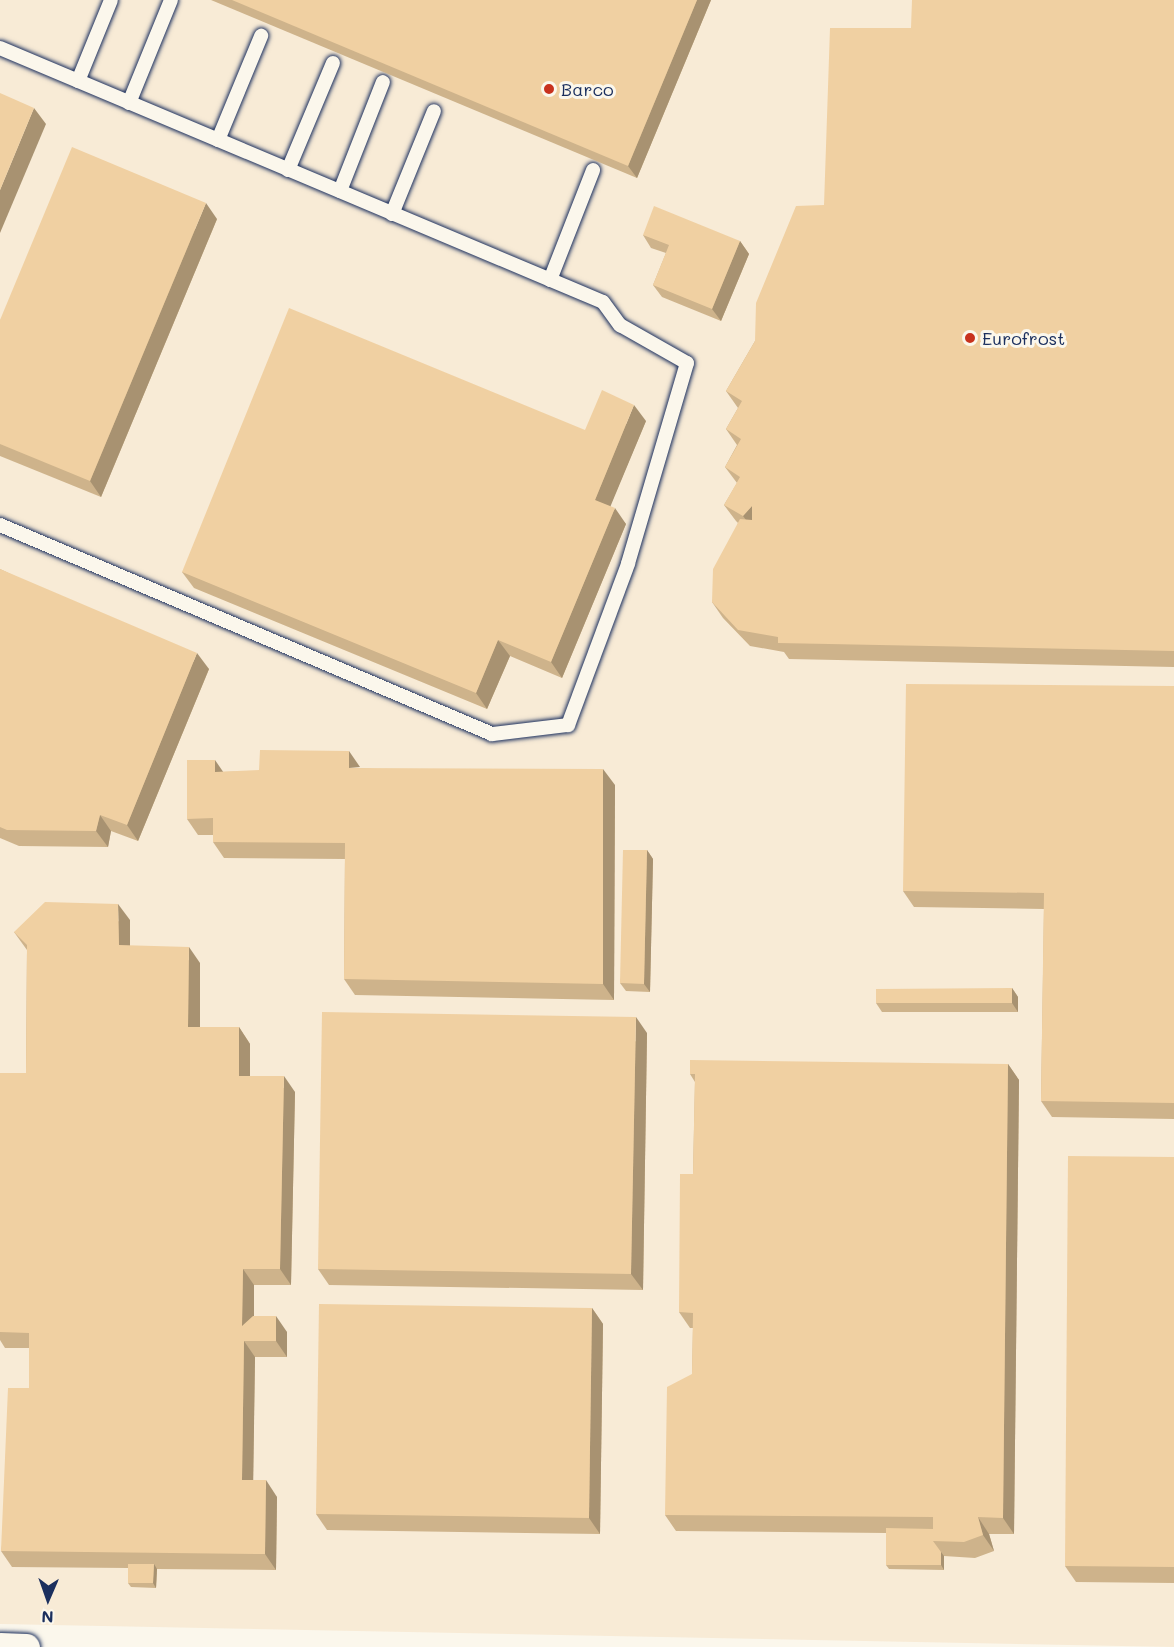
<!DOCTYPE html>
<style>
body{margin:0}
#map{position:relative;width:1174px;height:1647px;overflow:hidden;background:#fbf7ec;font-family:Mali,sans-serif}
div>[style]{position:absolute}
.built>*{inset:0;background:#f8ebd6}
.roads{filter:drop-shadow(0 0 2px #1b2f5e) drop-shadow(0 0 2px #1b2f5e)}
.service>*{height:14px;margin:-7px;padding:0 7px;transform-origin:7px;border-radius:7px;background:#fbf7ec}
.minor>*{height:27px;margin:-13.5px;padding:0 13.5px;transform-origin:13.5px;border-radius:13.5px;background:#fbf7ec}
.wall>*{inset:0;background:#ceb38b}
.shaded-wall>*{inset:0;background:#a89271}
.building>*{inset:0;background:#f0d0a2}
.dots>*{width:16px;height:16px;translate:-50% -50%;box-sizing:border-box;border:3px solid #fbf7ec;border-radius:50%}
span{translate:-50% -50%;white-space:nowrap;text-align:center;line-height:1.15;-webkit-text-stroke:6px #fbf7ec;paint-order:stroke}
.poi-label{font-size:18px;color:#1b2f5e}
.left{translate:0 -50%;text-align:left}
.north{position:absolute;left:18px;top:1569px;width:60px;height:60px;-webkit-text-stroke:4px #fbf7ec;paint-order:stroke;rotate:182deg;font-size:16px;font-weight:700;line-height:24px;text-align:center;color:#1b2f5e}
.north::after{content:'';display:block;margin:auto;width:21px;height:27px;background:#1b2f5e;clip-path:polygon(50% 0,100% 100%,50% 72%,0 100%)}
</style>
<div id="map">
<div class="built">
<i style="clip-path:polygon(0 0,1174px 0,1174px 1647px,0 1624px)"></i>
</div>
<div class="roads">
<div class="service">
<i style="left:0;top:48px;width:654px;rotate:22.84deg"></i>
<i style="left:603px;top:302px;width:29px;rotate:54deg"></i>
<i style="left:620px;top:325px;width:77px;rotate:29.6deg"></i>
<i style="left:687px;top:363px;width:209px;rotate:106.4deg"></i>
<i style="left:628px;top:564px;width:172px;rotate:110.4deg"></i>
<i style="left:568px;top:725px;width:77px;rotate:173.2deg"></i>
<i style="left:492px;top:734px;width:535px;rotate:-156.98deg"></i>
<i style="left:78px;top:81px;width:87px;rotate:-67.8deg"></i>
<i style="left:129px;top:103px;width:111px;rotate:-67.8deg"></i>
<i style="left:218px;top:140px;width:113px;rotate:-67.5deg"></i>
<i style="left:288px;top:170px;width:116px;rotate:-67.2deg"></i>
<i style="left:340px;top:191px;width:117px;rotate:-68.5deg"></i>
<i style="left:392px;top:214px;width:111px;rotate:-67.8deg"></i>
<i style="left:550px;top:280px;width:118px;rotate:-68.6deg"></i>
</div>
<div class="minor">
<i style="left:0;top:1646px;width:26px;rotate:2deg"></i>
</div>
</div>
<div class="wall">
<i style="clip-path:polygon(211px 0,711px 0,637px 178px)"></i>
<i style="clip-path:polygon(1174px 0,1174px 667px,789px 659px,784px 652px,750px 646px,723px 618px,712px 602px,738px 523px,736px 521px,724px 505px,737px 483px,725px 467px,737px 445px,726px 429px,738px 408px,726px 391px,755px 341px,824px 205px,911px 28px)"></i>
<i style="clip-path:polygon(217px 219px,101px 497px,0 456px,0 320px)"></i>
<i style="clip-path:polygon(643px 235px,740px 241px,749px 254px,721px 321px,662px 297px,653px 285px,666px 253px,651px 248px)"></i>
<i style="clip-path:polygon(646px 421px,610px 506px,626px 524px,562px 678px,510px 656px,487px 709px,194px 588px,182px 572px,585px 430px)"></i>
<i style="clip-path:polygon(0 569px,209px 669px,138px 841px,111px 831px,108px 847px,19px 846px,0 838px)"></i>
<i style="clip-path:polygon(1174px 686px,1174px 1119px,1052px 1117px,1041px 1101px,1044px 909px,914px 907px,903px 891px)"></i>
<i style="clip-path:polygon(360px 768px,615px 785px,614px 1000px,355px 995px,344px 979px,345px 859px,224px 858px,213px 842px,213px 835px,198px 835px,187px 819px,223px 772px)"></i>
<i style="clip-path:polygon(647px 850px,653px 859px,650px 992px,626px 991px,620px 983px)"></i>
<i style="clip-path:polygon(130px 920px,130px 946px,200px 963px,200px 1027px,239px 1027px,250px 1044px,250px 1076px,295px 1092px,291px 1285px,254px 1285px,254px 1316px,287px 1332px,287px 1357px,255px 1357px,253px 1480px,277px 1497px,276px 1570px,157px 1569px,156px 1588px,131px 1587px,128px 1583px,128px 1568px,12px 1567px,1px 1551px,29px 1388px,29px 1348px,5px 1348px,0 1340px,0 1073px,26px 1073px,27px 950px,14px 932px)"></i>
<i style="clip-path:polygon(1012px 988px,1018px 997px,1018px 1012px,882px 1012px,876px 1003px)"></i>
<i style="clip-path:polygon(647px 1033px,643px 1290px,329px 1285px,318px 1269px)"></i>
<i style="clip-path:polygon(1008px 1064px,1019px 1080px,1014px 1534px,989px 1534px,994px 1551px,975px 1558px,944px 1556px,944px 1570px,889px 1569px,886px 1565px,886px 1533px,676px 1531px,665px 1515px,692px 1374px,693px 1328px,690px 1328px,679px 1312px,693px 1174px,695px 1082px,690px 1074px)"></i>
<i style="clip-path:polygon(1174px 1157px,1174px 1583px,1076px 1582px,1065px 1566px)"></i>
<i style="clip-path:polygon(592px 1308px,603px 1324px,600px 1534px,327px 1530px,316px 1514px)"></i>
</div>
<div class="shaded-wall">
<i style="clip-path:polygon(697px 0,711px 0,637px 178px,628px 166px)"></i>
<i style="clip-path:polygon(34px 108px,46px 124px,0 233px,0 190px)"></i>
<i style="clip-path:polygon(206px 203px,217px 219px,101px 497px,90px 481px)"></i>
<i style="clip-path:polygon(740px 241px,749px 254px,721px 321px,712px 309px)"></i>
<i style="clip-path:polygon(634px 405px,646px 421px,606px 517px,595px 500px)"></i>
<i style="clip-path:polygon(752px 506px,755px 532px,743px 516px)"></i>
<i style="clip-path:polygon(615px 508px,626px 524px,562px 678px,551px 662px)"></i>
<i style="clip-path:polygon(498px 640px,510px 656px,487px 709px,476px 693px)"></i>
<i style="clip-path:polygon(197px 653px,209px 669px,138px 841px,127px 825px)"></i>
<i style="clip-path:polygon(349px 751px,360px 767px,349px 768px)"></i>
<i style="clip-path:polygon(215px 760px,226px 776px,215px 772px)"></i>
<i style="clip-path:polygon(603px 769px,615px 785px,614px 1000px,603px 984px)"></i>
<i style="clip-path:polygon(100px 815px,111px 831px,108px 847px,96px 831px)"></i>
<i style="clip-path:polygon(647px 850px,653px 859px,650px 992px,644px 984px)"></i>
<i style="clip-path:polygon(118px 904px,130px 920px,130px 961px,119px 945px)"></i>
<i style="clip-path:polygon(189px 947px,200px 963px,200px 1043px,188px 1027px)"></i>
<i style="clip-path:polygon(1012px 988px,1018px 997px,1018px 1012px,1012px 1003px)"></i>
<i style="clip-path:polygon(636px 1017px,647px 1033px,643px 1290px,631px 1274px)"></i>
<i style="clip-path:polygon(239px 1027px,250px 1044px,250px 1092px,239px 1076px)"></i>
<i style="clip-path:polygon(1008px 1064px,1019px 1080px,1014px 1534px,1003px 1518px)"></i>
<i style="clip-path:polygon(284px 1076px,295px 1092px,291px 1285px,280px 1269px)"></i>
<i style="clip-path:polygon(243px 1269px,254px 1285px,254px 1341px,242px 1326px)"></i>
<i style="clip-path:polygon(592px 1308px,603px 1324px,600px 1534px,589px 1518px)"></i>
<i style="clip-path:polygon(276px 1316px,287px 1332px,287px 1357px,276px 1341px)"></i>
<i style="clip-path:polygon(244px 1341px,255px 1357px,253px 1496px,242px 1480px)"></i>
<i style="clip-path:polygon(266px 1480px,277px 1497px,276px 1570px,265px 1554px)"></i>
<i style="clip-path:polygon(978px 1517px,989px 1534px,994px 1551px,983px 1535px)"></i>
<i style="clip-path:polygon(941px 1552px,944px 1556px,944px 1570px,941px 1565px)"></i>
<i style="clip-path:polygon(154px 1564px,157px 1569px,156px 1588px,153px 1583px)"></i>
</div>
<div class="building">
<i style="clip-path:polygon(232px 0,697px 0,628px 166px)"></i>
<i style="clip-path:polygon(912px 0,1174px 0,1174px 651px,778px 643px,778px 637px,738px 630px,712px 602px,713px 569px,740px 519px,752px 520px,752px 506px,743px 516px,724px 505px,740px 477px,725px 467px,741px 439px,726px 429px,742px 401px,726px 391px,755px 341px,756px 303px,796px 206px,824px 205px,830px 28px,911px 28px)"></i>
<i style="clip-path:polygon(0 93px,34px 108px,0 190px)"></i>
<i style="clip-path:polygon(72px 147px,206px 203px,90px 481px,0 444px,0 320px)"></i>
<i style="clip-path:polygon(654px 206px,740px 241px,712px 309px,653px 285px,669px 245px,643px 235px)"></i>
<i style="clip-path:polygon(289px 308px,585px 430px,602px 390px,634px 405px,595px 500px,615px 508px,551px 662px,498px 640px,476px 693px,182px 572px)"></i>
<i style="clip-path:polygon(0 569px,197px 653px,127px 825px,100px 815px,96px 831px,7px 830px,0 827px)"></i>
<i style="clip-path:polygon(906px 684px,1174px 686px,1174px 1103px,1041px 1101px,1044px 893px,903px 891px)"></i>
<i style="clip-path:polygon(260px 750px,349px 751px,349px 768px,603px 769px,603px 984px,344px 979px,345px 843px,213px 842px,213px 818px,187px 819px,187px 760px,215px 760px,215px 772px,259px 770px)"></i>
<i style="clip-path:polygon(623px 850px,647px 850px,644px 984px,620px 983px)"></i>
<i style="clip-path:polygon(45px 902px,118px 904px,119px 945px,189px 947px,188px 1027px,239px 1027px,239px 1076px,284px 1076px,280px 1269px,243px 1269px,242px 1326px,253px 1316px,276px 1316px,276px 1341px,244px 1341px,242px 1480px,266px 1480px,265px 1554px,1px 1551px,8px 1388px,29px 1388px,29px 1333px,0 1332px,0 1073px,26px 1073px,27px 945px,14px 932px)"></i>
<i style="clip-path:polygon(1012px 988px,1012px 1003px,876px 1003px,876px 989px)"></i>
<i style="clip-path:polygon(322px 1012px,636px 1017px,631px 1274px,318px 1269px)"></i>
<i style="clip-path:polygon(690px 1060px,1008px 1064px,1003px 1518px,978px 1517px,983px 1535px,964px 1542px,933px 1541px,933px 1517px,665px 1515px,667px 1387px,692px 1374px,693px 1313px,679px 1312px,680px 1174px,693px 1174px,695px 1074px,690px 1074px)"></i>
<i style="clip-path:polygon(1068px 1156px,1174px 1157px,1174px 1567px,1065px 1566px)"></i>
<i style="clip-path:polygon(319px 1304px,592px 1308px,589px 1518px,316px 1514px)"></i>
<i style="clip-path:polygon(886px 1528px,933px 1529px,933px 1541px,941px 1552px,941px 1565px,886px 1565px)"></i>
<i style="clip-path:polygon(128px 1564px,154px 1564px,153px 1583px,128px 1583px)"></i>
</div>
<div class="dots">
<i style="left:549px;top:89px;background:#c8321e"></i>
<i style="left:970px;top:338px;background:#c8321e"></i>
</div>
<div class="poi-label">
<span class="left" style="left:561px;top:89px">Barco</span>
<span class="left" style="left:982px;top:338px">Eurofrost</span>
</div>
<div class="north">N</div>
</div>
